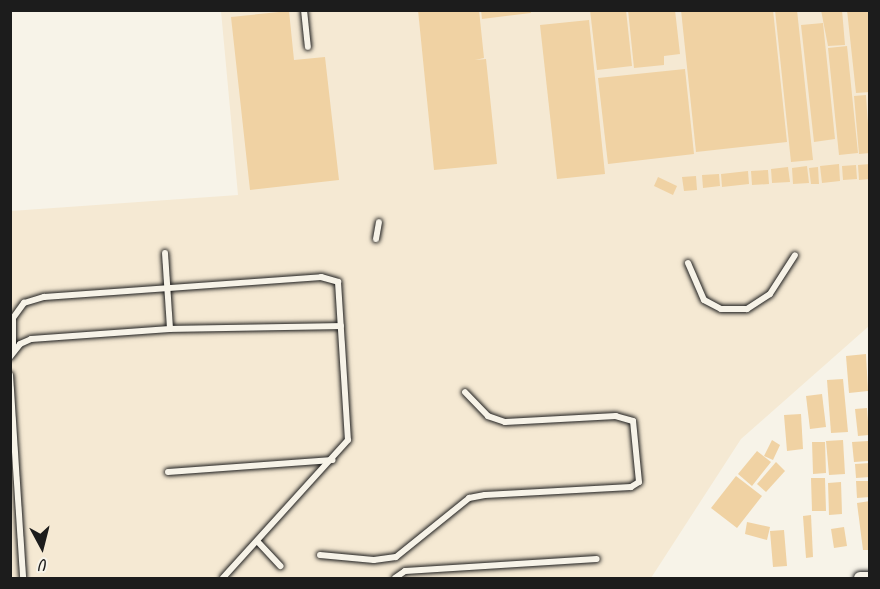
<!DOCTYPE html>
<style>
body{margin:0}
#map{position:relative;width:880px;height:589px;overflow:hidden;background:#f7f3e8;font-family:Caveat,sans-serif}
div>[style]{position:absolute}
.built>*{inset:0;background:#f5e9d3}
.building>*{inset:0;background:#f0d2a3}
.roads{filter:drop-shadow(0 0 2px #1c1c1c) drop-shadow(0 0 2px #1c1c1c)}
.service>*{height:6px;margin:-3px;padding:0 3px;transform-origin:3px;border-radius:3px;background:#f7f3e8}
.minor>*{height:12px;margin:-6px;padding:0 6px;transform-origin:6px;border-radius:6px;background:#f7f3e8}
span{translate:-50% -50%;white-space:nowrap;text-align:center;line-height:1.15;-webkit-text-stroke:5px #f7f3e8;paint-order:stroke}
.frame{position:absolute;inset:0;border:12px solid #1c1c1c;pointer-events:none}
.north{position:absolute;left:12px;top:517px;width:60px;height:60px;-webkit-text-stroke:4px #f7f3e8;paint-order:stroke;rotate:173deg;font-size:16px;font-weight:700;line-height:24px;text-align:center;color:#1c1c1c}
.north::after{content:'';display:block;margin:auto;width:21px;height:27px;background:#1c1c1c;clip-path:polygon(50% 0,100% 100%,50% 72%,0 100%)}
</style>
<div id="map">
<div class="built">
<i style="clip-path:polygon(221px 11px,869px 11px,869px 326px,741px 439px,651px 578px,11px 578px,11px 211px,238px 195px)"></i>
</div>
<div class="building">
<i style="clip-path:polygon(418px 10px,479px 10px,484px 58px,475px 60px,486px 59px,497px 164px,434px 170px)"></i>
<i style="clip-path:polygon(481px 10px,530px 10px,531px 13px,482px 19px)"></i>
<i style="clip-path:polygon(590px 10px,626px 10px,632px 66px,597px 70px)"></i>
<i style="clip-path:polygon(628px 10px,675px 10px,680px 54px,664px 56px,664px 65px,634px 68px)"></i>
<i style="clip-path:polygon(681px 10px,773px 10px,787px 142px,696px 152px)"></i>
<i style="clip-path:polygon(775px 10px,797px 10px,813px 160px,791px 162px)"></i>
<i style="clip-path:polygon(821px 10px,842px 10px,845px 45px,828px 46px)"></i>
<i style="clip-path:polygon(847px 10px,870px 10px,870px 92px,856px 93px)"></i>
<i style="clip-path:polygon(289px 11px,294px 60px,325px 57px,339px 180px,250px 190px,231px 17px)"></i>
<i style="clip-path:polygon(589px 20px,605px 174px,557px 179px,540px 25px)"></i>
<i style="clip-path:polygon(823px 23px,835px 139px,814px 142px,801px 25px)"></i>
<i style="clip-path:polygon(847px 46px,858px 153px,839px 155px,828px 48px)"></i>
<i style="clip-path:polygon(685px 69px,694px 154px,608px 164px,598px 78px)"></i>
<i style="clip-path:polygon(866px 95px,870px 153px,859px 154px,854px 96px)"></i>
<i style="clip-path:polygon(839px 164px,840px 181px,822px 183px,820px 166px)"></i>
<i style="clip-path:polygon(870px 164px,870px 179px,859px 180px,858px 165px)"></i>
<i style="clip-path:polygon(856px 165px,857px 179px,843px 180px,842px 166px)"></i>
<i style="clip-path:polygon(807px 166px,809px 183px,793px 184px,792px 168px)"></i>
<i style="clip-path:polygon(788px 167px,790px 182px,772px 183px,771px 169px)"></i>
<i style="clip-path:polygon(818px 167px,819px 184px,811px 184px,809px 168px)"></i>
<i style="clip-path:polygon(768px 170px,769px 184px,752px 185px,751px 171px)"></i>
<i style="clip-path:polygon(748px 171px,749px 184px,722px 187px,721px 174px)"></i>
<i style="clip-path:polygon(719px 174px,720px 186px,703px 188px,702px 175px)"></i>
<i style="clip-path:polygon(696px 176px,697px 190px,684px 191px,682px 177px)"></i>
<i style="clip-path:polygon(658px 177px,677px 186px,673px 195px,654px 186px)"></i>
<i style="clip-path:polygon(866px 354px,868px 391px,849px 393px,846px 356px)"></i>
<i style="clip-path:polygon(843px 379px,848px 432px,831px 433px,827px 380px)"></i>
<i style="clip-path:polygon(822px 394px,826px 427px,810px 429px,806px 396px)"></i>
<i style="clip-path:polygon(867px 408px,869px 435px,858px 436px,855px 409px)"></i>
<i style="clip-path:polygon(801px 414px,803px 449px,787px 451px,784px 415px)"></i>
<i style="clip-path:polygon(772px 440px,780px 445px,773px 460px,764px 456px)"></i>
<i style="clip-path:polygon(843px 440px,845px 474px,829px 475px,826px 441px)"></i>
<i style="clip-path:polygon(868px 441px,869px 461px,854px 462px,852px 442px)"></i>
<i style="clip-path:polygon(812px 442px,825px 442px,826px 473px,813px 474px)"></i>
<i style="clip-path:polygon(757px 451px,771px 462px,752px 486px,738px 474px)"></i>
<i style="clip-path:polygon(776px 462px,785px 471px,766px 492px,757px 484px)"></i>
<i style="clip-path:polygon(870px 463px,870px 477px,856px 478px,855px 464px)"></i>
<i style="clip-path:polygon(736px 476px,762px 496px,737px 528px,711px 508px)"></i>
<i style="clip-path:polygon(811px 478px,825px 478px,826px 511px,812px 511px)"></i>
<i style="clip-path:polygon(856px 481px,870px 481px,870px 497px,857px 498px)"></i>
<i style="clip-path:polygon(841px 482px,842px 514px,829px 515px,828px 483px)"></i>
<i style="clip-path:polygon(870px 501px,870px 550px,863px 550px,857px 503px)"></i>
<i style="clip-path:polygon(811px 515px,813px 557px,806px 558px,803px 516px)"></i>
<i style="clip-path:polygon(747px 522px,770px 527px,767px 540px,745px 534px)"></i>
<i style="clip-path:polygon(844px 527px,847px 546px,834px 548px,831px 529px)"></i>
<i style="clip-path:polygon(784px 530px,787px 566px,773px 567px,770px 531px)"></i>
</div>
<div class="roads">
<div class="service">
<i style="left:304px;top:10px;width:37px;rotate:84deg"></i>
<i style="left:376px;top:239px;width:17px;rotate:-80deg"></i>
<i style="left:165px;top:253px;width:76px;rotate:86.2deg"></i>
<i style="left:688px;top:263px;width:40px;rotate:66.6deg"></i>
<i style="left:704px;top:300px;width:19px;rotate:28deg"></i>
<i style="left:721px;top:309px;width:26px"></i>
<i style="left:747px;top:309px;width:27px;rotate:-33deg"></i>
<i style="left:770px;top:294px;width:46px;rotate:-57.3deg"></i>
<i style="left:13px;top:350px;width:32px;rotate:-90deg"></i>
<i style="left:13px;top:318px;width:19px;rotate:-54deg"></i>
<i style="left:24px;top:303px;width:21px;rotate:-17deg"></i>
<i style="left:44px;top:297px;width:278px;rotate:-4.1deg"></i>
<i style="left:321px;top:277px;width:18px;rotate:16deg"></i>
<i style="left:338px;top:282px;width:158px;rotate:86.4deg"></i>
<i style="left:348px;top:440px;width:186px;rotate:132.2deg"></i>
<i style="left:10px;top:357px;width:16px;rotate:-52deg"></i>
<i style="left:20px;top:344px;width:12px;rotate:-24deg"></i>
<i style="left:31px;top:339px;width:139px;rotate:-4.1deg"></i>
<i style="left:170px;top:329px;width:171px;rotate:-1deg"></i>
<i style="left:10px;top:375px;width:203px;rotate:86.3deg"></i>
<i style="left:168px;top:472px;width:165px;rotate:-4.2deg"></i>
<i style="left:258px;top:542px;width:33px;rotate:47deg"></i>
<i style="left:320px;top:555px;width:54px;rotate:5.3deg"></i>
<i style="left:374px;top:560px;width:22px;rotate:-8deg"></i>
<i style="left:396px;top:557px;width:94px;rotate:-38.9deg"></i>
<i style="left:469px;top:498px;width:16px;rotate:-11deg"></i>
<i style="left:485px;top:495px;width:146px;rotate:-3.1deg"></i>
<i style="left:631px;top:487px;width:9px;rotate:-32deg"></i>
<i style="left:639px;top:482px;width:61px;rotate:-95.6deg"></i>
<i style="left:633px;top:421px;width:18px;rotate:-164deg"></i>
<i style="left:616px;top:416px;width:111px;rotate:176.9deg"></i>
<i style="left:505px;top:422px;width:18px;rotate:-161deg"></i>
<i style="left:488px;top:416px;width:33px;rotate:-134deg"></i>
<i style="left:395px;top:578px;width:12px;rotate:-35deg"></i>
<i style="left:405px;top:571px;width:192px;rotate:-3.6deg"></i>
</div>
<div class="minor">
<i style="left:860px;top:578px;width:10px"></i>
</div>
</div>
<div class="frame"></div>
<div class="north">U</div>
</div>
